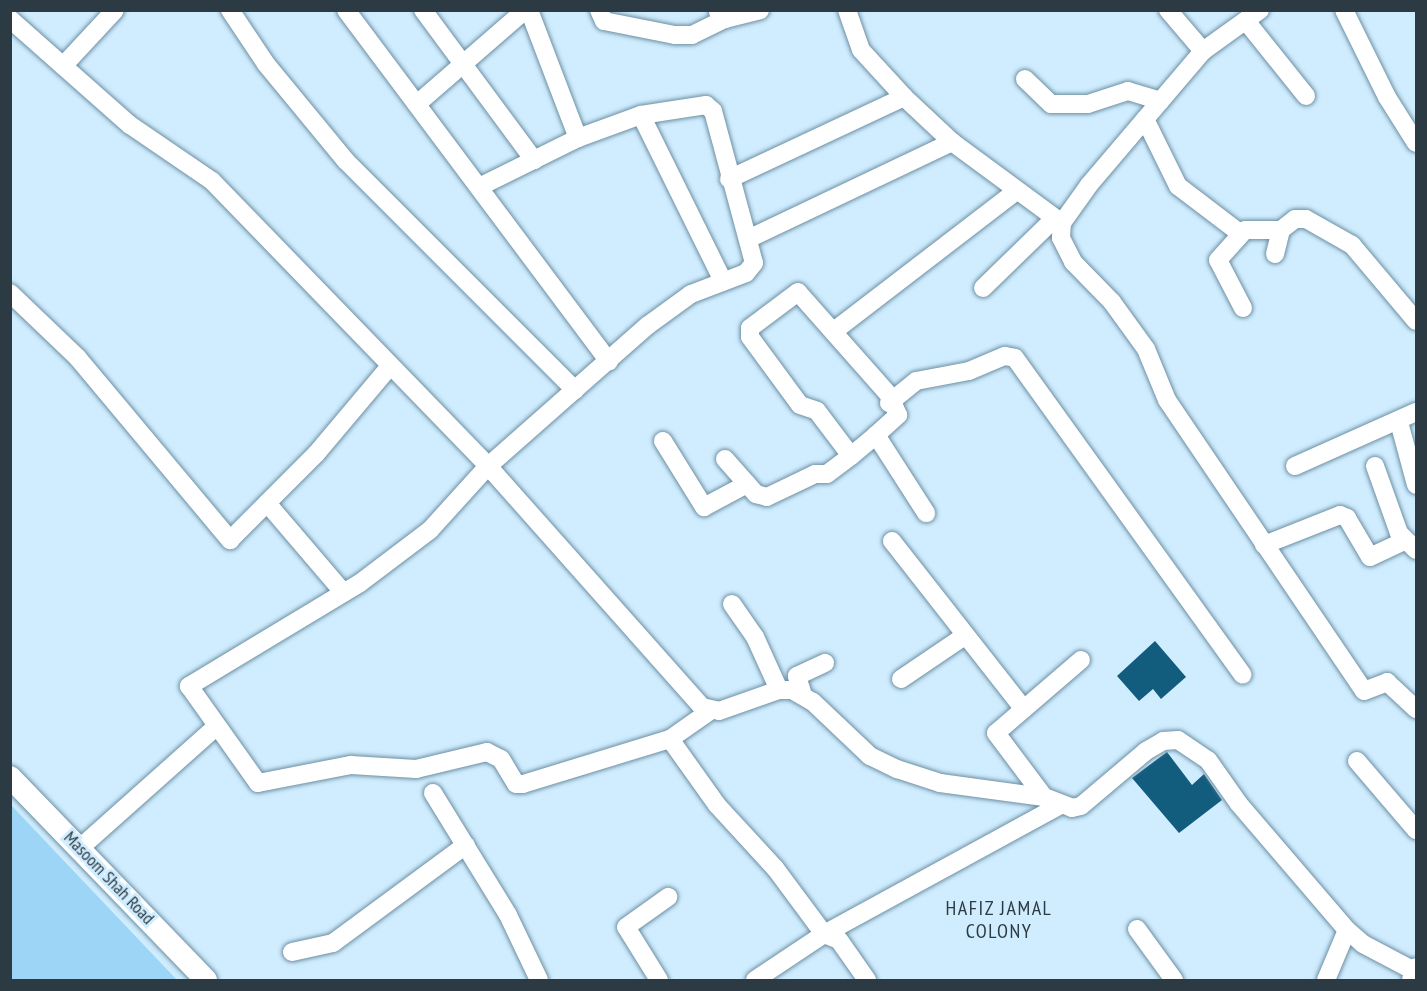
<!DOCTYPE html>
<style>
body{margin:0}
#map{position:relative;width:1427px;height:991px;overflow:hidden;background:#d0edff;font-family:"PT Sans Narrow",sans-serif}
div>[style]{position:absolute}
.green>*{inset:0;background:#9cd5f6}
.building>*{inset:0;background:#125c7e}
.roads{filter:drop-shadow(0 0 2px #6d8fa3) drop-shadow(0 0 2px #6d8fa3)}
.minor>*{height:18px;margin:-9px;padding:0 9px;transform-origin:9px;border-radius:9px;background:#fff}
.major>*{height:22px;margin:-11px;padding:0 11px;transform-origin:11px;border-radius:11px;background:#fff}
span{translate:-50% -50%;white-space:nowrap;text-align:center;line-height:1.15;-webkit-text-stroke:6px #d0edff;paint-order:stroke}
.street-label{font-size:18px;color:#2c3b43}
.neighbourhood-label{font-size:20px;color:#2c3b43;letter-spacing:1.5px}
.frame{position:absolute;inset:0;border:12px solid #2c3b43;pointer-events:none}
</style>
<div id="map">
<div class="green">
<i style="clip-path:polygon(11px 805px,177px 980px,11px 980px)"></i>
</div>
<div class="building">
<i style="clip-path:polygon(1155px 641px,1186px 677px,1161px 699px,1153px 689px,1139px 701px,1117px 676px)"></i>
<i style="clip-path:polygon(1167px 752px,1192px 785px,1204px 774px,1222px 800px,1179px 833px,1132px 778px)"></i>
</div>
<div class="roads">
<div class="minor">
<i style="left:230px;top:10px;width:65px;rotate:56.3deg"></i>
<i style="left:266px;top:64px;width:126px;rotate:50.5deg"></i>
<i style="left:346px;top:161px;width:324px;rotate:45deg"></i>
<i style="left:346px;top:10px;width:439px;rotate:53.2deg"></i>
<i style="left:423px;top:10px;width:187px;rotate:53.5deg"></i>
<i style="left:529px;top:10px;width:137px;rotate:69.1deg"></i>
<i style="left:599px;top:10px;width:12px;rotate:66deg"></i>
<i style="left:604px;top:21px;width:72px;rotate:11.2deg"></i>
<i style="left:675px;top:35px;width:17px"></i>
<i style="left:692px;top:35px;width:37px;rotate:-26deg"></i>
<i style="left:847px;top:10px;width:42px;rotate:70.7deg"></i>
<i style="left:861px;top:50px;width:64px;rotate:47.5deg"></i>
<i style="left:904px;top:97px;width:66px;rotate:43.2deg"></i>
<i style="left:952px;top:142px;width:137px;rotate:36.4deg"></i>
<i style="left:1168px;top:10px;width:54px;rotate:49.5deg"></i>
<i style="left:1260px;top:10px;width:70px;rotate:144.3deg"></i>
<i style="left:1203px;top:51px;width:176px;rotate:130.4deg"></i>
<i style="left:1089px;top:185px;width:47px;rotate:125.4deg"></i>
<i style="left:1062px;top:223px;width:15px;rotate:94deg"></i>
<i style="left:1061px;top:238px;width:27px;rotate:63deg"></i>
<i style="left:1073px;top:262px;width:56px;rotate:45.7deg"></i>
<i style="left:1112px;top:302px;width:58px;rotate:54.1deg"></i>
<i style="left:1146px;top:349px;width:55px;rotate:67.6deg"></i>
<i style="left:1167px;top:400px;width:351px;rotate:55.9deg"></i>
<i style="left:1364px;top:691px;width:25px;rotate:-21deg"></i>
<i style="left:1387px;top:682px;width:40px;rotate:43deg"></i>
<i style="left:1344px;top:10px;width:97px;rotate:63.7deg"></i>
<i style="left:1387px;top:97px;width:54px;rotate:57.8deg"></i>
<i style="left:718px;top:12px;width:10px;rotate:45deg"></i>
<i style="left:725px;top:19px;width:36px;rotate:-14deg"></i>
<i style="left:10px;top:19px;width:160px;rotate:41.5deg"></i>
<i style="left:130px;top:125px;width:99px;rotate:34.3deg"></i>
<i style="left:212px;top:181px;width:397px;rotate:45.9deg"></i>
<i style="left:488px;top:466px;width:322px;rotate:48.4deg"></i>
<i style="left:702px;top:707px;width:17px;rotate:13deg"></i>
<i style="left:719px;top:711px;width:64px;rotate:-19.3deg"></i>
<i style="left:779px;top:690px;width:13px"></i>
<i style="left:792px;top:690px;width:24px;rotate:30deg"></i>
<i style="left:813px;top:702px;width:79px;rotate:43.5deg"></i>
<i style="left:870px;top:756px;width:30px;rotate:26deg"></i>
<i style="left:897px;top:769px;width:45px;rotate:18deg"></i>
<i style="left:940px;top:783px;width:105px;rotate:7.7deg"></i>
<i style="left:1044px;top:797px;width:30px;rotate:21deg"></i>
<i style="left:1072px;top:808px;width:9px;rotate:-13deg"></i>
<i style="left:1081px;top:806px;width:85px;rotate:-40.2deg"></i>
<i style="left:1146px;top:751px;width:20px;rotate:-30deg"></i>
<i style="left:1163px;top:741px;width:15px;rotate:-4deg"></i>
<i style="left:1178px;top:740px;width:36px;rotate:34deg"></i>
<i style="left:1208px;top:760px;width:54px;rotate:54.8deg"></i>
<i style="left:1239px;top:804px;width:166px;rotate:49.4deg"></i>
<i style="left:1347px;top:930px;width:21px;rotate:41deg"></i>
<i style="left:1363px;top:944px;width:60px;rotate:27.8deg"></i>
<i style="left:1246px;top:21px;width:96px;rotate:51.3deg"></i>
<i style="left:63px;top:66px;width:76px;rotate:-47.1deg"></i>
<i style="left:1025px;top:79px;width:36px;rotate:44deg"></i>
<i style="left:1051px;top:104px;width:37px"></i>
<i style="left:1088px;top:104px;width:42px;rotate:-18deg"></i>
<i style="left:1128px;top:91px;width:34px;rotate:17deg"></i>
<i style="left:417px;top:104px;width:143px;rotate:-41deg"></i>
<i style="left:641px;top:115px;width:185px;rotate:63.7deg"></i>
<i style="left:1145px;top:119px;width:75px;rotate:63.8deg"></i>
<i style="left:1178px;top:186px;width:79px;rotate:37.3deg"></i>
<i style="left:729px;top:179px;width:193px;rotate:-25.1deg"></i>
<i style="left:479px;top:187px;width:110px;rotate:-26.3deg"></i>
<i style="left:578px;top:138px;width:67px;rotate:-20.1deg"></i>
<i style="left:641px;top:115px;width:66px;rotate:-8.7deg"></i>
<i style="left:706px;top:105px;width:9px;rotate:41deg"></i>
<i style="left:713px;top:111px;width:157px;rotate:74.9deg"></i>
<i style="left:754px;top:263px;width:13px;rotate:129deg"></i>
<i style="left:746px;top:273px;width:59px;rotate:159.1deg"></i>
<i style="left:691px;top:294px;width:54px;rotate:144deg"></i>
<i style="left:647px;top:326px;width:212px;rotate:138.6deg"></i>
<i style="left:488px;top:466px;width:86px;rotate:132.2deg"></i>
<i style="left:430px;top:530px;width:88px;rotate:142.9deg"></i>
<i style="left:360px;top:583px;width:200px;rotate:148.9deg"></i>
<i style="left:189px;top:686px;width:119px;rotate:54.6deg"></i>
<i style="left:258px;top:783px;width:95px;rotate:-11deg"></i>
<i style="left:351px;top:765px;width:65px;rotate:3.5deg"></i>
<i style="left:416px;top:769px;width:73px;rotate:-13.5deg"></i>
<i style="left:487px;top:752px;width:16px;rotate:27deg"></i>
<i style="left:501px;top:759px;width:29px;rotate:59deg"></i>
<i style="left:516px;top:784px;width:7px"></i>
<i style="left:523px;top:784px;width:154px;rotate:-17deg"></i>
<i style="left:670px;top:739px;width:49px;rotate:-35deg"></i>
<i style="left:748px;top:239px;width:226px;rotate:-25.4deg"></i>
<i style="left:1275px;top:254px;width:25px;rotate:-76deg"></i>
<i style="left:1281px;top:230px;width:18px;rotate:-38deg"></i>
<i style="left:1295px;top:219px;width:11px"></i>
<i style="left:1306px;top:219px;width:53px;rotate:29.5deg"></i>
<i style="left:1352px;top:245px;width:99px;rotate:49.9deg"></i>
<i style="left:983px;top:288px;width:100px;rotate:-44.2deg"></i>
<i style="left:10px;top:293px;width:93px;rotate:43.7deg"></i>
<i style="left:77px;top:357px;width:239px;rotate:50.1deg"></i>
<i style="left:230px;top:540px;width:122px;rotate:-45deg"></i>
<i style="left:316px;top:454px;width:115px;rotate:-49.9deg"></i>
<i style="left:1243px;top:308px;width:54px;rotate:-117.5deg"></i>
<i style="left:1218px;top:260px;width:40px;rotate:-48deg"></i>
<i style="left:1245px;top:230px;width:36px"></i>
<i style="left:834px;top:331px;width:228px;rotate:-37.5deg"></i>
<i style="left:889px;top:403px;width:35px;rotate:-39deg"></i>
<i style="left:916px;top:381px;width:54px;rotate:-10.7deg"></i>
<i style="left:969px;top:371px;width:39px;rotate:-23deg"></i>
<i style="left:1005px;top:356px;width:10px;rotate:11deg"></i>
<i style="left:1015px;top:358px;width:390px;rotate:54.3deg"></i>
<i style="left:1399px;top:422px;width:65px;rotate:74.9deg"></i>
<i style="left:876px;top:435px;width:93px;rotate:57.3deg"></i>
<i style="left:663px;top:441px;width:78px;rotate:58.2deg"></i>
<i style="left:704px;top:507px;width:49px;rotate:-28.1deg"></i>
<i style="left:725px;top:459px;width:47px;rotate:48.5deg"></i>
<i style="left:756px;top:494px;width:11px;rotate:15deg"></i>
<i style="left:767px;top:497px;width:53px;rotate:-25.6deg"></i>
<i style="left:815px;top:474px;width:12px"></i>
<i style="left:827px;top:474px;width:30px;rotate:-37deg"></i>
<i style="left:851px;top:456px;width:33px;rotate:-40deg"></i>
<i style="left:876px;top:435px;width:30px;rotate:-42deg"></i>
<i style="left:898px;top:415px;width:22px;rotate:-114deg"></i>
<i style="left:889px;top:395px;width:137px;rotate:-131.5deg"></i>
<i style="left:798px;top:292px;width:60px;rotate:143.1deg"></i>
<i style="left:750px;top:328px;width:9px;rotate:90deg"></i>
<i style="left:750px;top:337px;width:84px;rotate:53.7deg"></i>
<i style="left:800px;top:405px;width:18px;rotate:19deg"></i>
<i style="left:817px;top:411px;width:56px;rotate:52.9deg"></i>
<i style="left:1295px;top:466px;width:133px;rotate:-24.1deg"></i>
<i style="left:1375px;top:466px;width:71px;rotate:70.3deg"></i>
<i style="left:1399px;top:533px;width:24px;rotate:45deg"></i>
<i style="left:267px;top:503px;width:118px;rotate:49.5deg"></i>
<i style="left:892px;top:541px;width:212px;rotate:51.9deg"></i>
<i style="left:1264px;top:545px;width:82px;rotate:-21.5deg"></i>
<i style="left:1340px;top:515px;width:8px;rotate:23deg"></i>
<i style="left:1347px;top:518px;width:45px;rotate:59.5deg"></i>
<i style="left:1370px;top:557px;width:38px;rotate:-25deg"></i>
<i style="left:732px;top:604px;width:40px;rotate:55.1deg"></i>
<i style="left:755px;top:637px;width:58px;rotate:65.6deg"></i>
<i style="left:901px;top:679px;width:78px;rotate:-34.1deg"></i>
<i style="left:803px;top:695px;width:20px;rotate:-108deg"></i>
<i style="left:797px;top:676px;width:31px;rotate:-25deg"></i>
<i style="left:670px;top:739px;width:81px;rotate:54.5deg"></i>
<i style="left:717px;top:805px;width:86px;rotate:47.4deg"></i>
<i style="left:775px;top:868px;width:82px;rotate:53.4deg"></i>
<i style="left:824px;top:934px;width:16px;rotate:22deg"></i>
<i style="left:839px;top:940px;width:49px;rotate:55deg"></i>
<i style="left:1357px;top:761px;width:91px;rotate:49.5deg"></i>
<i style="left:433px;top:793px;width:143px;rotate:58.4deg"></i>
<i style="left:508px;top:915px;width:72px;rotate:64.5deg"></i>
<i style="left:1044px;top:797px;width:80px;rotate:-126.9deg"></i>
<i style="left:996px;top:733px;width:112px;rotate:-40.7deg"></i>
<i style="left:80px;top:848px;width:183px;rotate:-41.7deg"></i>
<i style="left:1137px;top:929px;width:63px;rotate:54deg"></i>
<i style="left:292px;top:952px;width:42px;rotate:-12.4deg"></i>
<i style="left:333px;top:943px;width:165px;rotate:-36.4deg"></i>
<i style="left:659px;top:980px;width:62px;rotate:-121.9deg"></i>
<i style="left:626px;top:927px;width:52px;rotate:-35.5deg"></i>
<i style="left:755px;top:980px;width:83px;rotate:-33.7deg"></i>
<i style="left:824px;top:934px;width:270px;rotate:-28.6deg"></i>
<i style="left:1326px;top:980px;width:54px;rotate:-67.2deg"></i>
</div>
<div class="major">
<i style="left:10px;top:777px;width:282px;rotate:46deg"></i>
<i style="left:1413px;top:980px;width:11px;rotate:-75deg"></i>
</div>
</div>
<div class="street-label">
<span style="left:109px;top:878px;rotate:46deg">Masoom Shah Road</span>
</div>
<div class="neighbourhood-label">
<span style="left:999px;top:920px">HAFIZ JAMAL<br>COLONY</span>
</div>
<div class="frame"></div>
</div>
